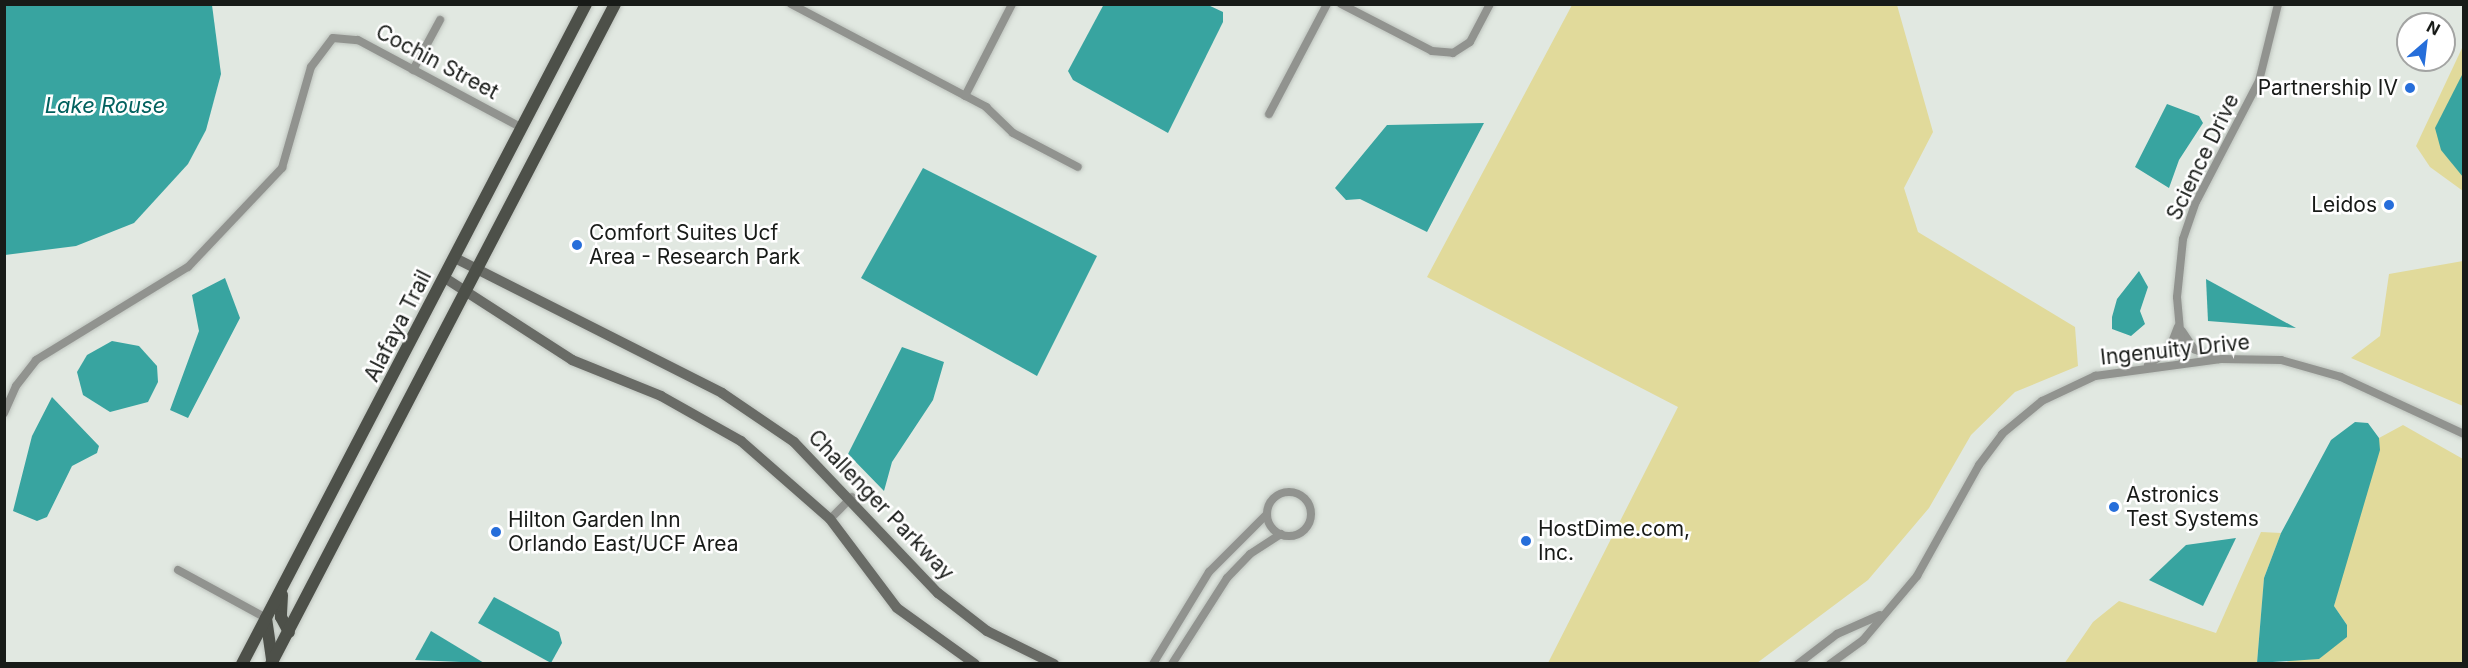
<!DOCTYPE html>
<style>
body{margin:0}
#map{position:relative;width:2468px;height:668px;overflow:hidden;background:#e1e8e1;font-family:Inter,sans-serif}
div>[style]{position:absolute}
.green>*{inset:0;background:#e1da9b}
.water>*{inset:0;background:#38a4a0}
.roads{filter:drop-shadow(0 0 2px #bdc3bd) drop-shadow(0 0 2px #bdc3bd)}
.minor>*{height:8px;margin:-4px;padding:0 4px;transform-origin:4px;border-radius:4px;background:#91938f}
.minor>.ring{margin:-4px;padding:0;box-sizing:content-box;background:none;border:8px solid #91938f;border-radius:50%}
.secondary>*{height:10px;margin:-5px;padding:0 5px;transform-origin:5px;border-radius:5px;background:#696b66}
.primary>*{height:12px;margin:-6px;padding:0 6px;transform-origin:6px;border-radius:6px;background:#4d5049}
.dots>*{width:16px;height:16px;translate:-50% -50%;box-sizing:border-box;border:3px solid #fff;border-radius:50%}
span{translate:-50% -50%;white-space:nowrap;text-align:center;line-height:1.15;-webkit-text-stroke:5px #fff;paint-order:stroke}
.street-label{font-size:21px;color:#181b18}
.poi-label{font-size:21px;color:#181b18}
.right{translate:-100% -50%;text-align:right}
.left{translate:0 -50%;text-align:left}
.water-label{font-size:22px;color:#02615e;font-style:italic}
.frame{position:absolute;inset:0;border:6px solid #181b18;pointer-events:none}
.north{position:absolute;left:2396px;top:12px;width:60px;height:60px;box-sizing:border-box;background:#fff;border:2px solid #a3a4a3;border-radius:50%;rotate:28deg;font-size:16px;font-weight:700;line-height:24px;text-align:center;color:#181b18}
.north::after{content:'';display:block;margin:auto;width:21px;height:27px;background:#266eda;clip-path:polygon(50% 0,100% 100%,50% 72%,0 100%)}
</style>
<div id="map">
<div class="green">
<i style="clip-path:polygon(1572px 5px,1897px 5px,1933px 132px,1904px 188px,1918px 232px,2075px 327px,2078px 366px,2015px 392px,1971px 435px,1929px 508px,1868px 580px,1757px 663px,1548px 663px,1678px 407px,1427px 277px)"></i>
<i style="clip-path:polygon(2463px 46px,2463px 191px,2430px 167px,2416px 146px)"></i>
<i style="clip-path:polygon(2463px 261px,2463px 406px,2351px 358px,2380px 336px,2389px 274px)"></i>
<i style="clip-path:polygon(2403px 425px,2463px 459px,2463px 663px,2283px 664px,2300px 656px,2319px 659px,2347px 625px,2334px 606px,2355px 523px,2379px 438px)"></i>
<i style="clip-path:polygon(2261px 532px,2281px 533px,2264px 578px,2257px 663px,2064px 664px,2093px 622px,2119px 601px,2216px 633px)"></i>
</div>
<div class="water">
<i style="clip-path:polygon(1104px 4px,1208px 5px,1223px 12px,1223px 22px,1168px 133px,1073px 80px,1068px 71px)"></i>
<i style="clip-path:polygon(4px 5px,212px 5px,221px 74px,206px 130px,188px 164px,134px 223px,76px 246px,5px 255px)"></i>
<i style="clip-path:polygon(2463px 73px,2464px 177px,2463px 177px,2441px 150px,2435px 128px)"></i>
<i style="clip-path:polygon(2167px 104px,2199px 116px,2203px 123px,2179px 160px,2169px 188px,2135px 167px)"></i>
<i style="clip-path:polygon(1484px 123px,1427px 232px,1360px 199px,1346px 200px,1335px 188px,1387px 125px)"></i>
<i style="clip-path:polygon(923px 168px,1097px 256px,1037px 376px,861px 278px)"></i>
<i style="clip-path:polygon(2139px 271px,2148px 287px,2140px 311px,2145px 324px,2131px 336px,2112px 329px,2112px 317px,2117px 299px)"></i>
<i style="clip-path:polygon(225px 278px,240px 318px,188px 418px,170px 410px,199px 331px,192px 295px)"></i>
<i style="clip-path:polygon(2206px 279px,2296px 328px,2208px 321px)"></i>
<i style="clip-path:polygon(112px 341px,139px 346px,157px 366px,158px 382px,148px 402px,110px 412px,83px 395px,77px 372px,87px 355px)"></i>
<i style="clip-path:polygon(902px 347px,944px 362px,933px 400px,892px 462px,884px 491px,848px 454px)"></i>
<i style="clip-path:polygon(52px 397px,99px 446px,97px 453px,72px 466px,47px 517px,37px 521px,13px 511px,32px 436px)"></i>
<i style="clip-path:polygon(2355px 422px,2368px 423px,2379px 438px,2380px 450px,2334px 606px,2347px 625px,2347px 637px,2319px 659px,2257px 663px,2264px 578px,2281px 533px,2331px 440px)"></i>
<i style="clip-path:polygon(2236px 538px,2203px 606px,2149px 580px,2186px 545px)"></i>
<i style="clip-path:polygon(494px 597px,559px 632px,562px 643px,551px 663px,478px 623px)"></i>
<i style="clip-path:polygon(431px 631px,484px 663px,415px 660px)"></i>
</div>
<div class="roads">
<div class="minor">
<i style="left:791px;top:4px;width:221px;rotate:27.8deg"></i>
<i style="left:986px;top:107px;width:37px;rotate:44deg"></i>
<i style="left:1013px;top:133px;width:73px;rotate:27.6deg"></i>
<i style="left:1341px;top:4px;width:102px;rotate:27.3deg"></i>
<i style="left:1432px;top:51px;width:21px;rotate:5deg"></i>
<i style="left:1453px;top:53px;width:20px;rotate:-33deg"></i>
<i style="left:1470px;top:42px;width:43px;rotate:-62.2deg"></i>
<i style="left:413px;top:70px;width:57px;rotate:-61.6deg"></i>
<i style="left:965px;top:96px;width:103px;rotate:-62.9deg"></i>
<i style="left:1269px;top:114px;width:124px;rotate:-62.2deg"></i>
<i style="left:2182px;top:331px;width:22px;rotate:56deg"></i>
<i style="left:2194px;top:349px;width:26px;rotate:23deg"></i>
<i style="left:2183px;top:363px;width:66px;rotate:-95.2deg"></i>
<i style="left:2177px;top:297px;width:58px;rotate:-84.1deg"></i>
<i style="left:2183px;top:239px;width:39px;rotate:-71deg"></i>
<i style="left:2196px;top:202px;width:136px;rotate:-62.5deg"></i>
<i style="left:2259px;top:81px;width:79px;rotate:-76.1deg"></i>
<i style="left:2148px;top:365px;width:26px;rotate:-36deg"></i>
<i style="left:2169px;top:350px;width:25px;rotate:-69deg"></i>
<i style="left:4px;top:413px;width:30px;rotate:-66deg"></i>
<i style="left:16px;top:386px;width:33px;rotate:-52deg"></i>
<i style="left:36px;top:360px;width:178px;rotate:-31.5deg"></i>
<i style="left:188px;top:267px;width:137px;rotate:-46.5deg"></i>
<i style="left:282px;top:168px;width:105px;rotate:-74deg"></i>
<i style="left:311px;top:67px;width:36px;rotate:-53deg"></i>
<i style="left:333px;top:38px;width:25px;rotate:5deg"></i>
<i style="left:358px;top:40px;width:186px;rotate:28.2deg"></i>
<i class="ring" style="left:1267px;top:492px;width:36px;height:36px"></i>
<i style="left:830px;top:519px;width:31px;rotate:-45deg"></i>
<i style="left:178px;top:570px;width:100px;rotate:28.6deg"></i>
<i style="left:1153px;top:664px;width:108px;rotate:-58.7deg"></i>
<i style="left:1209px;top:572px;width:82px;rotate:-45deg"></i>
<i style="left:1172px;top:664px;width:102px;rotate:-57.4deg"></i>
<i style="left:1227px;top:578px;width:33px;rotate:-46deg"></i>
<i style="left:1250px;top:554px;width:37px;rotate:-33deg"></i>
<i style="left:1798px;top:664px;width:49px;rotate:-37.6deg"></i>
<i style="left:1837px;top:634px;width:47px;rotate:-23.8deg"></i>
<i style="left:1830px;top:664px;width:41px;rotate:-36deg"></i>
<i style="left:1863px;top:640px;width:84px;rotate:-49.8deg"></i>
<i style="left:1917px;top:576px;width:127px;rotate:-60.8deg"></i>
<i style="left:1979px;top:465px;width:39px;rotate:-53deg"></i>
<i style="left:2002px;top:434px;width:52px;rotate:-39.5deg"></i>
<i style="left:2042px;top:401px;width:59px;rotate:-25.3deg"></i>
<i style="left:2095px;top:376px;width:127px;rotate:-7.7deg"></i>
<i style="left:2221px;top:359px;width:60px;rotate:1deg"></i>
<i style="left:2281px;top:360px;width:62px;rotate:15.8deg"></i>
<i style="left:2341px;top:377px;width:136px;rotate:24.9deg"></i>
</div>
<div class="secondary">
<i style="left:455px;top:258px;width:299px;rotate:26.8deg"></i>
<i style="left:722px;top:393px;width:87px;rotate:34.2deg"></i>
<i style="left:794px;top:442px;width:209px;rotate:46.4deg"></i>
<i style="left:938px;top:593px;width:62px;rotate:37.8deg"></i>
<i style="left:987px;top:631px;width:75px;rotate:26.2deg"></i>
<i style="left:445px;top:278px;width:151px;rotate:32.8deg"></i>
<i style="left:572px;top:360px;width:96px;rotate:22deg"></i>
<i style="left:661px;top:396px;width:92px;rotate:29.4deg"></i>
<i style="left:741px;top:441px;width:118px;rotate:41.2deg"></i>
<i style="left:830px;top:519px;width:111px;rotate:53deg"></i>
<i style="left:897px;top:608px;width:96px;rotate:35.7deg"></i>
</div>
<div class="primary">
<i style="left:282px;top:595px;width:22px;rotate:93deg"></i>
<i style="left:281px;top:617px;width:17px;rotate:62deg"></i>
<i style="left:266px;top:618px;width:41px;rotate:81.7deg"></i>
<i style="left:242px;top:664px;width:744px;rotate:-62.47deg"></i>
<i style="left:271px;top:664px;width:744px;rotate:-62.47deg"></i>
</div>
</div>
<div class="dots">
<i style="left:2410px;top:88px;background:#266eda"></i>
<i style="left:2389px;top:205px;background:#266eda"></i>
<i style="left:577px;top:245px;background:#266eda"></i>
<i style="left:2114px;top:507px;background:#266eda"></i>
<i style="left:496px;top:532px;background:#266eda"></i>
<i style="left:1526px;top:541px;background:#266eda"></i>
</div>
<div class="street-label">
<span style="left:437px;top:62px;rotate:28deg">Cochin Street</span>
<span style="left:2203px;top:157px;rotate:-64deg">Science Drive</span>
<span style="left:398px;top:326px;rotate:-63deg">Alafaya Trail</span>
<span style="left:2175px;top:350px;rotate:-6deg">Ingenuity Drive</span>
<span style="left:881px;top:505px;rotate:46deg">Challenger Parkway</span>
</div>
<div class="poi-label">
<span class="right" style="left:2398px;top:88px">Partnership IV</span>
<span class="right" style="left:2377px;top:205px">Leidos</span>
<span class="left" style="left:589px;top:245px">Comfort Suites Ucf<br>Area - Research Park</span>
<span class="left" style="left:2126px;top:507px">Astronics<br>Test Systems</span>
<span class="left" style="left:508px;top:532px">Hilton Garden Inn<br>Orlando East/UCF Area</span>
<span class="left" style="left:1538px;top:541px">HostDime.com,<br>Inc.</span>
</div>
<div class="water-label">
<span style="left:105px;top:106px">Lake Rouse</span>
</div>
<div class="frame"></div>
<div class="north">N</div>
</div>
